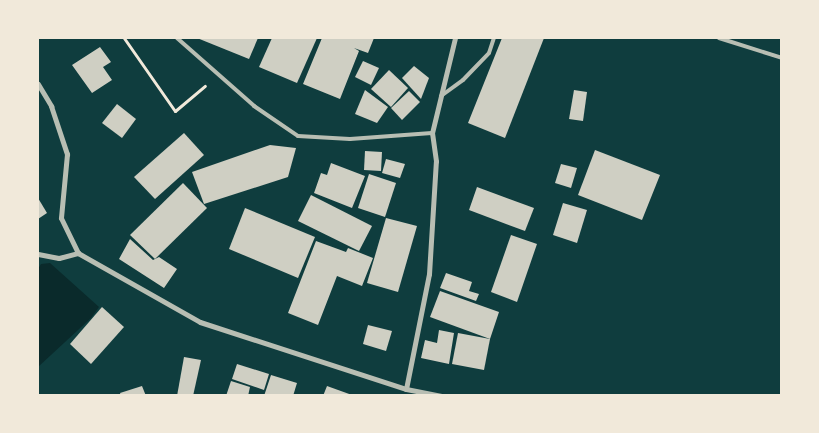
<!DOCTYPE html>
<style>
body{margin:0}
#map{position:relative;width:819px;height:433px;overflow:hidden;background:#0f3d3e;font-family:Arial,sans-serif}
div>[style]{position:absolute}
.water>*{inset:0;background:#0a2a2b}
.building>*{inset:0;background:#cfcfc3}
.path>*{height:3px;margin:-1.5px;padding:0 1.5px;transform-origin:1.5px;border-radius:1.5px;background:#f1e9da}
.service>*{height:4px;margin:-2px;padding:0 2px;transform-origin:2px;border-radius:2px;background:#b8beb3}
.minor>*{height:5px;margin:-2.5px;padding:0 2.5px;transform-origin:2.5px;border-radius:2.5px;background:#b8beb3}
span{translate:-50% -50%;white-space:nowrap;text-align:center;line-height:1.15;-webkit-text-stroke:4px #f1e9da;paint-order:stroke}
.frame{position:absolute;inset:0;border:39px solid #f1e9da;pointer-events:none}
</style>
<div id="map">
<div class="water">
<i style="clip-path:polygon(50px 263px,99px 307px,91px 318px,38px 367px,38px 269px,41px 264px)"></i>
</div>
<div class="building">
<i style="clip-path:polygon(197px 38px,258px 38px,249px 59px)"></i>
<i style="clip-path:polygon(272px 38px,317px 38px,297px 83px,259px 67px)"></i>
<i style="clip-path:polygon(322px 38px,374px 38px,368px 53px,354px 48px,359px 51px,340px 99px,303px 84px)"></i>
<i style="clip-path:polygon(502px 38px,544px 38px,505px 138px,468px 123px)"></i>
<i style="clip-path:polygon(100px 47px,111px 62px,103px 67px,112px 80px,92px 93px,72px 65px)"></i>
<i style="clip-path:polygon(363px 61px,379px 68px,371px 85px,355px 77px)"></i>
<i style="clip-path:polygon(414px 66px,429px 78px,421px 99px,402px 78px)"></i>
<i style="clip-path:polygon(389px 70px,408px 88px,391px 107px,371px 89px)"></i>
<i style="clip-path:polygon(365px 90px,388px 107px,377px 123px,355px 114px)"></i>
<i style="clip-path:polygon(574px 90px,587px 92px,583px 121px,569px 119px)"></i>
<i style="clip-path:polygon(409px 91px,420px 102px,402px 120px,391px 108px)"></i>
<i style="clip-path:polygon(117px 104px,136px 119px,122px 138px,102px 123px)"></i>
<i style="clip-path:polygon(184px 133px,204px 155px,155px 199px,134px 177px)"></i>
<i style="clip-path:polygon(270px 145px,296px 148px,288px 177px,204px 204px,192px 172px)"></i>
<i style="clip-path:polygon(595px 150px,660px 175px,642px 220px,578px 195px)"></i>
<i style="clip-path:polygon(365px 151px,382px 152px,381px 171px,364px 170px)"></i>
<i style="clip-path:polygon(386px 159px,405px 164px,400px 178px,382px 173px)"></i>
<i style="clip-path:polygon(331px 163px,365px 176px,352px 208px,314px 193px,321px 173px,327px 175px)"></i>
<i style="clip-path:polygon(561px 164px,577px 168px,571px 188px,555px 183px)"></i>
<i style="clip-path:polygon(369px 174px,396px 183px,385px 217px,358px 208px)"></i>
<i style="clip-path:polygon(183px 183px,207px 208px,155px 259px,130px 235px)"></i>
<i style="clip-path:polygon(477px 187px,534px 208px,525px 231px,469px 210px)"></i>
<i style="clip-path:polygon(311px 195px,372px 226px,359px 251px,298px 221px)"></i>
<i style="clip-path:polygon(38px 198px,47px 213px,38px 219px)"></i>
<i style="clip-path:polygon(563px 203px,587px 210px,577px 243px,553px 235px)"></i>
<i style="clip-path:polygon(245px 208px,315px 237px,298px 278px,229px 249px)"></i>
<i style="clip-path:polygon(386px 218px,417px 226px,398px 292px,367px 283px)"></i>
<i style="clip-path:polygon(511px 235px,537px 244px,517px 302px,491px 292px)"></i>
<i style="clip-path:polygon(130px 239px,153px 260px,159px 257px,177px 269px,164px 288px,119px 259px)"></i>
<i style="clip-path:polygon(316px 241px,346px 252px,348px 248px,373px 258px,362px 286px,337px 276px,318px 325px,288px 313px)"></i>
<i style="clip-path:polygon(446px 273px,472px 282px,469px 291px,479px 294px,476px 301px,440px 288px)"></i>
<i style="clip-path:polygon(440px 291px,499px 312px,490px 339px,430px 317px)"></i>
<i style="clip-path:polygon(102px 307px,124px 327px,91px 364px,70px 344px)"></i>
<i style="clip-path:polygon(368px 325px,392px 331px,386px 351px,363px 344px)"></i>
<i style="clip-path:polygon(439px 330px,454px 333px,449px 364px,421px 358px,425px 340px,437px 343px)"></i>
<i style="clip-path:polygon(458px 333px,490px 339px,484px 370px,452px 364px)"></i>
<i style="clip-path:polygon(184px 357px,201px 360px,193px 396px,177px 396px)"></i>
<i style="clip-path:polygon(237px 364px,269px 374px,264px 390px,232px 379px)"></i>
<i style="clip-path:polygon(271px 375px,297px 383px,293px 396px,264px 396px)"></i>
<i style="clip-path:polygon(231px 381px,250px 387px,248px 396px,226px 396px)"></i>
<i style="clip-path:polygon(142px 386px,146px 396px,121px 396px,120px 393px)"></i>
<i style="clip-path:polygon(327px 386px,352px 395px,352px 396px,323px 396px)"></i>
</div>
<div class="path">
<i style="left:124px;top:38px;width:89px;rotate:55.1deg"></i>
<i style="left:175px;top:111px;width:39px;rotate:-40deg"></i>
</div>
<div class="service">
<i style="left:177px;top:38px;width:103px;rotate:41.4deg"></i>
<i style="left:254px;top:106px;width:53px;rotate:34.3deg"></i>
<i style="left:298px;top:136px;width:52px;rotate:3.3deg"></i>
<i style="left:350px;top:139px;width:82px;rotate:-4.2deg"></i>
<i style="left:719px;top:38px;width:66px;rotate:17.6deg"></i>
<i style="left:441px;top:96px;width:27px;rotate:-36deg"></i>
<i style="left:463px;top:80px;width:37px;rotate:-46deg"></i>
<i style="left:489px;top:53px;width:16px;rotate:-72deg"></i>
</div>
<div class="minor">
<i style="left:38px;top:84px;width:26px;rotate:59deg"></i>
<i style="left:51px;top:106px;width:51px;rotate:71.6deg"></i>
<i style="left:67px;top:154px;width:64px;rotate:95.4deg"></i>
<i style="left:61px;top:218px;width:39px;rotate:64deg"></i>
<i style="left:38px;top:254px;width:21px;rotate:11deg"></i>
<i style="left:59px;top:258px;width:20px;rotate:-15deg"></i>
<i style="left:78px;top:253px;width:140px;rotate:29.5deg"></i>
<i style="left:200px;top:322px;width:217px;rotate:18deg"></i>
<i style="left:406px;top:389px;width:36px;rotate:11deg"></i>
<i style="left:406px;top:389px;width:117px;rotate:-78.7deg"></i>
<i style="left:429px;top:274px;width:113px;rotate:-86.5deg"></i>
<i style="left:436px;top:161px;width:28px;rotate:-98deg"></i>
<i style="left:432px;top:133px;width:98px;rotate:-76.4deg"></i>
</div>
<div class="frame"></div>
</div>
